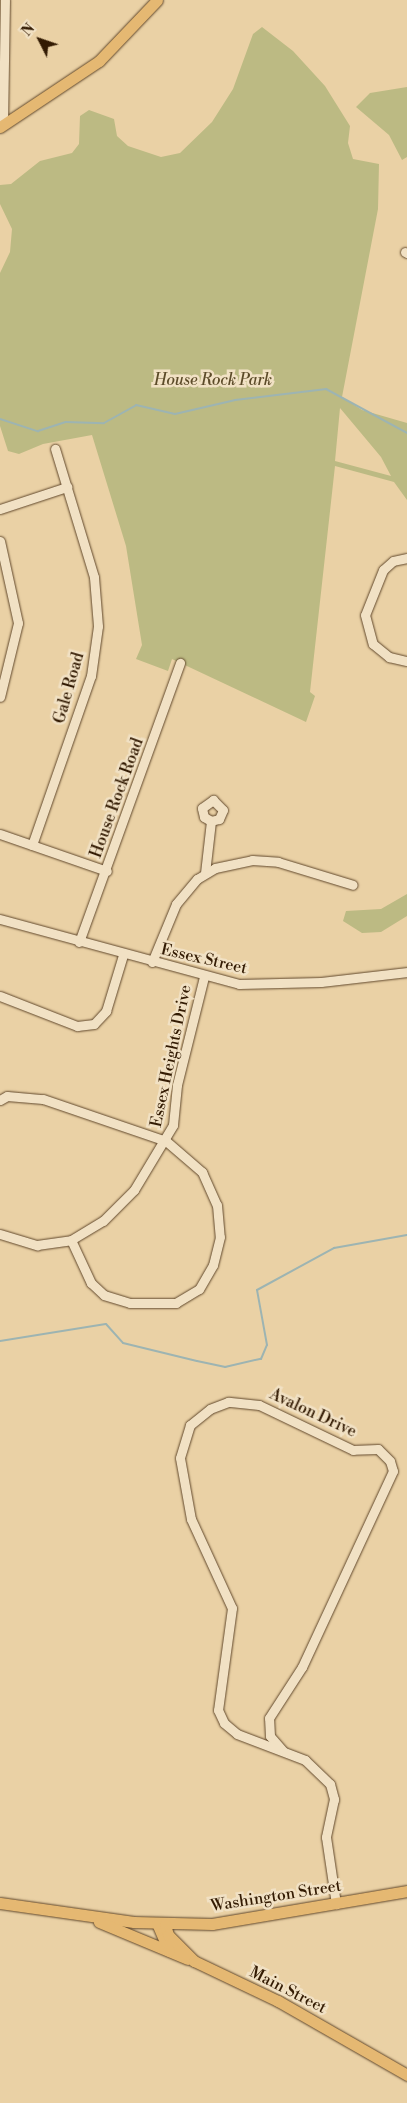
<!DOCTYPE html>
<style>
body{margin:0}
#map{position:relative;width:407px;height:2103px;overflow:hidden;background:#ead1a5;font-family:"Libre Bodoni",serif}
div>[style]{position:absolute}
.green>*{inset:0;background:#bcba83}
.stream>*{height:2px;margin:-1px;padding:0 1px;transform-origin:1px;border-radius:1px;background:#9db4b2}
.roads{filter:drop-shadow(0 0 1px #61482c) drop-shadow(0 0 1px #61482c)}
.minor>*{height:9px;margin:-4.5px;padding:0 4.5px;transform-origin:4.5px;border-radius:4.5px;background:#f1e1c4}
.major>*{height:11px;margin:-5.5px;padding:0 5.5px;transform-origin:5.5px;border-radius:5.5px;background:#e5b872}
span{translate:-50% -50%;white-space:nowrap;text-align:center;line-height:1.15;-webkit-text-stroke:5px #f1e1c4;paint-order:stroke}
.park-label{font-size:16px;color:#5c4b29;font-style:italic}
.street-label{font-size:16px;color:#331b03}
.north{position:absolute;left:15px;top:15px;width:50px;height:50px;-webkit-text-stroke:4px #f1e1c4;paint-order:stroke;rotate:311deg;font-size:14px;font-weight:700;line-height:20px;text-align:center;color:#331b03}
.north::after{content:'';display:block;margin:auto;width:18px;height:22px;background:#331b03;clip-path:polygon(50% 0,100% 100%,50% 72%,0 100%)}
</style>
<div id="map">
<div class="green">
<i style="clip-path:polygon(evenodd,262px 27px,293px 51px,325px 86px,350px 126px,348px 143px,353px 159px,379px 164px,378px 209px,342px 397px,362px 410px,407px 423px,407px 500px,394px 482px,335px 466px,310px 692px,315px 696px,306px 722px,172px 659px,168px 671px,136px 659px,142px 645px,126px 546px,92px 435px,43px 444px,19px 454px,8px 451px,0 426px,0 273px,10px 252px,12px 229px,0 204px,0 185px,11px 184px,40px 161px,72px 153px,79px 144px,80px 116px,89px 110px,114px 119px,117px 136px,128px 146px,161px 157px,180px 153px,212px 122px,233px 89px,253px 34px,262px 27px,340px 408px,381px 457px,391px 476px,335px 461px,340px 408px)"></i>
<i style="clip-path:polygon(407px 87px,407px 157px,402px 160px,389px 135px,356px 107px,370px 93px)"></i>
<i style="clip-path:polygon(407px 894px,407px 916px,381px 932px,362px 933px,343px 921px,346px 911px,381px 909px)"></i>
</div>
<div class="stream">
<i style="left:0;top:419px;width:40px;rotate:18deg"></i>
<i style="left:38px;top:431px;width:29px;rotate:-18deg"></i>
<i style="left:66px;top:422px;width:38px;rotate:2deg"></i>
<i style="left:104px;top:423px;width:37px;rotate:-29deg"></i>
<i style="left:136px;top:405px;width:40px;rotate:13deg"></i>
<i style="left:175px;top:414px;width:62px;rotate:-13.1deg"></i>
<i style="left:235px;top:400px;width:92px;rotate:-6.9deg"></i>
<i style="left:326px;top:389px;width:92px;rotate:28.5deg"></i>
<i style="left:0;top:1341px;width:107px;rotate:-9.1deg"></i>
<i style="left:106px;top:1324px;width:25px;rotate:48deg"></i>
<i style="left:123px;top:1343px;width:76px;rotate:13.7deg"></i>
<i style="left:197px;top:1361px;width:29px;rotate:12deg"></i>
<i style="left:225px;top:1367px;width:37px;rotate:-13deg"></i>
<i style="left:261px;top:1359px;width:15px;rotate:-67deg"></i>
<i style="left:267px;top:1345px;width:56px;rotate:-100.3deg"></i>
<i style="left:257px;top:1290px;width:88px;rotate:-28.6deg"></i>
<i style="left:334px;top:1248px;width:74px;rotate:-10.1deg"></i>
</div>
<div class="roads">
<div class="minor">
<i style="left:3px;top:125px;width:125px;rotate:-89.1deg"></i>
<i style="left:405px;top:252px;width:2px;rotate:27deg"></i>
<i style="left:0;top:509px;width:71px;rotate:-18.2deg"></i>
<i style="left:0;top:541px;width:84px;rotate:77.6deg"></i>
<i style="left:18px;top:623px;width:76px;rotate:103.7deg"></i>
<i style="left:407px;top:558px;width:14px;rotate:168deg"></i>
<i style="left:393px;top:561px;width:13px;rotate:138deg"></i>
<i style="left:383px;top:570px;width:48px;rotate:111.8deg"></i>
<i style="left:365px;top:615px;width:30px;rotate:75deg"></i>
<i style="left:373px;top:644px;width:21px;rotate:39deg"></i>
<i style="left:389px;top:657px;width:18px;rotate:13deg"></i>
<i style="left:0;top:834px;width:113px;rotate:19.1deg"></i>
<i style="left:32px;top:845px;width:179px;rotate:-70.8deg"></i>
<i style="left:91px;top:676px;width:50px;rotate:-82deg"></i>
<i style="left:98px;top:626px;width:49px;rotate:-94.7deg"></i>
<i style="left:94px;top:577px;width:134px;rotate:-106.9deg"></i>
<i style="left:205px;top:873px;width:52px;rotate:-83.4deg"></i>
<i style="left:211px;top:821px;width:8px;rotate:-150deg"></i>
<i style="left:204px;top:817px;width:9px;rotate:-103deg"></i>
<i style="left:202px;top:808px;width:14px;rotate:-36deg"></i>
<i style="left:213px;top:800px;width:14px;rotate:45deg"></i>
<i style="left:223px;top:810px;width:10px;rotate:114deg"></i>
<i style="left:219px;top:819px;width:8px;rotate:166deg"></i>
<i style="left:0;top:919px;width:248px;rotate:15.2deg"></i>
<i style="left:239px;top:984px;width:82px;rotate:-1.4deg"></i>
<i style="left:321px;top:982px;width:87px;rotate:-6.6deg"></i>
<i style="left:79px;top:942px;width:297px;rotate:-70.1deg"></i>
<i style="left:152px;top:962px;width:63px;rotate:-67.5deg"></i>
<i style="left:176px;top:904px;width:33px;rotate:-50deg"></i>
<i style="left:197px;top:879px;width:21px;rotate:-31deg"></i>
<i style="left:215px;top:868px;width:38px;rotate:-12deg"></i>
<i style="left:252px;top:860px;width:26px;rotate:4deg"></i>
<i style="left:278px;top:862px;width:78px;rotate:17deg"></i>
<i style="left:0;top:996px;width:83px;rotate:21.3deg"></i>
<i style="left:77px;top:1026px;width:17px;rotate:-7deg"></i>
<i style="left:94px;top:1024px;width:18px;rotate:-47deg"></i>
<i style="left:106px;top:1011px;width:59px;rotate:-73.1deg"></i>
<i style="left:0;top:1100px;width:8px;rotate:-30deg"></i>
<i style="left:7px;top:1096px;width:36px;rotate:5deg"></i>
<i style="left:43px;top:1099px;width:130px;rotate:18.9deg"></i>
<i style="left:166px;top:1141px;width:48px;rotate:40.7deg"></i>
<i style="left:202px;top:1172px;width:36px;rotate:66deg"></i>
<i style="left:217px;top:1205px;width:32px;rotate:85deg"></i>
<i style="left:220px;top:1237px;width:29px;rotate:104deg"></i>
<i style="left:213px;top:1265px;width:28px;rotate:120deg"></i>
<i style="left:199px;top:1289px;width:27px;rotate:149deg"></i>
<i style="left:176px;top:1303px;width:46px;rotate:180deg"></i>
<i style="left:130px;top:1303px;width:27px;rotate:-163deg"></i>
<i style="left:104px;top:1295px;width:18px;rotate:-137deg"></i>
<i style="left:91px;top:1283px;width:47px;rotate:-114.9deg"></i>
<i style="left:0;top:1234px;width:39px;rotate:17deg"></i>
<i style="left:37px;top:1245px;width:34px;rotate:-8deg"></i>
<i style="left:71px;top:1240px;width:37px;rotate:-31deg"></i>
<i style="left:103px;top:1221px;width:44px;rotate:-45deg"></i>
<i style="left:134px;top:1190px;width:76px;rotate:-59deg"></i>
<i style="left:173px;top:1125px;width:40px;rotate:-84.3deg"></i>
<i style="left:177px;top:1085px;width:111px;rotate:-76deg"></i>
<i style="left:283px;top:1751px;width:20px;rotate:-131deg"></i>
<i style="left:270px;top:1736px;width:18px;rotate:-93deg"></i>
<i style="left:269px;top:1718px;width:61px;rotate:-57.1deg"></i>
<i style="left:302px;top:1667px;width:216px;rotate:-65.1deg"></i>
<i style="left:393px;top:1471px;width:10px;rotate:-107deg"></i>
<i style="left:390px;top:1461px;width:17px;rotate:-135deg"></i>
<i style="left:378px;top:1449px;width:25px;rotate:178deg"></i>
<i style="left:353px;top:1450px;width:104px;rotate:-154.4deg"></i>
<i style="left:259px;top:1405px;width:31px;rotate:-174deg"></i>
<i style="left:228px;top:1402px;width:19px;rotate:159deg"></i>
<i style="left:210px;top:1409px;width:26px;rotate:141deg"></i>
<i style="left:190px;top:1425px;width:34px;rotate:107deg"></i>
<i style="left:180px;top:1458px;width:62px;rotate:79.8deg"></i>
<i style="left:191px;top:1519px;width:98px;rotate:65.3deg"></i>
<i style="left:232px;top:1608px;width:103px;rotate:97.8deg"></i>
<i style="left:218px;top:1710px;width:14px;rotate:65deg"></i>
<i style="left:224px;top:1723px;width:17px;rotate:40deg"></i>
<i style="left:237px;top:1734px;width:73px;rotate:20.9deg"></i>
<i style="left:305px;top:1760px;width:35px;rotate:44deg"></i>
<i style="left:330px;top:1784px;width:16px;rotate:75deg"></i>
<i style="left:334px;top:1799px;width:39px;rotate:102deg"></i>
<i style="left:326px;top:1837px;width:68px;rotate:81.5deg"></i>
</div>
<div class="major">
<i style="left:0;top:127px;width:119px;rotate:-33.7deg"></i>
<i style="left:99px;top:61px;width:84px;rotate:-46.4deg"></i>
<i style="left:0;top:1903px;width:135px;rotate:8.1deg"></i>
<i style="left:134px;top:1922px;width:78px;rotate:1.5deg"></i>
<i style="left:212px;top:1924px;width:198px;rotate:-9.6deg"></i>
<i style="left:99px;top:1922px;width:96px;rotate:22.6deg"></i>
<i style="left:157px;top:1923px;width:30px;rotate:67deg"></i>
<i style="left:165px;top:1924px;width:11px;rotate:75deg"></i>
<i style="left:168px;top:1935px;width:37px;rotate:45deg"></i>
<i style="left:194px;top:1961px;width:93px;rotate:25.5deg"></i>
<i style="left:278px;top:2001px;width:149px;rotate:29.8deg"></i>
</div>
</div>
<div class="park-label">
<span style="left:213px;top:380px">House Rock Park</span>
</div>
<div class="street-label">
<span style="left:69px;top:688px;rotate:-74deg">Gale Road</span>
<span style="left:117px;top:798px;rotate:-70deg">House Rock Road</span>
<span style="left:204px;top:959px;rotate:13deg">Essex Street</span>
<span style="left:171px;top:1056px;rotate:-78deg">Essex Heights Drive</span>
<span style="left:313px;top:1413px;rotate:25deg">Avalon Drive</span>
<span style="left:276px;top:1896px;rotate:-9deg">Washington Street</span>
<span style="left:288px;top:1990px;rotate:27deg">Main Street</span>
</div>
<div class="north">N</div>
</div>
